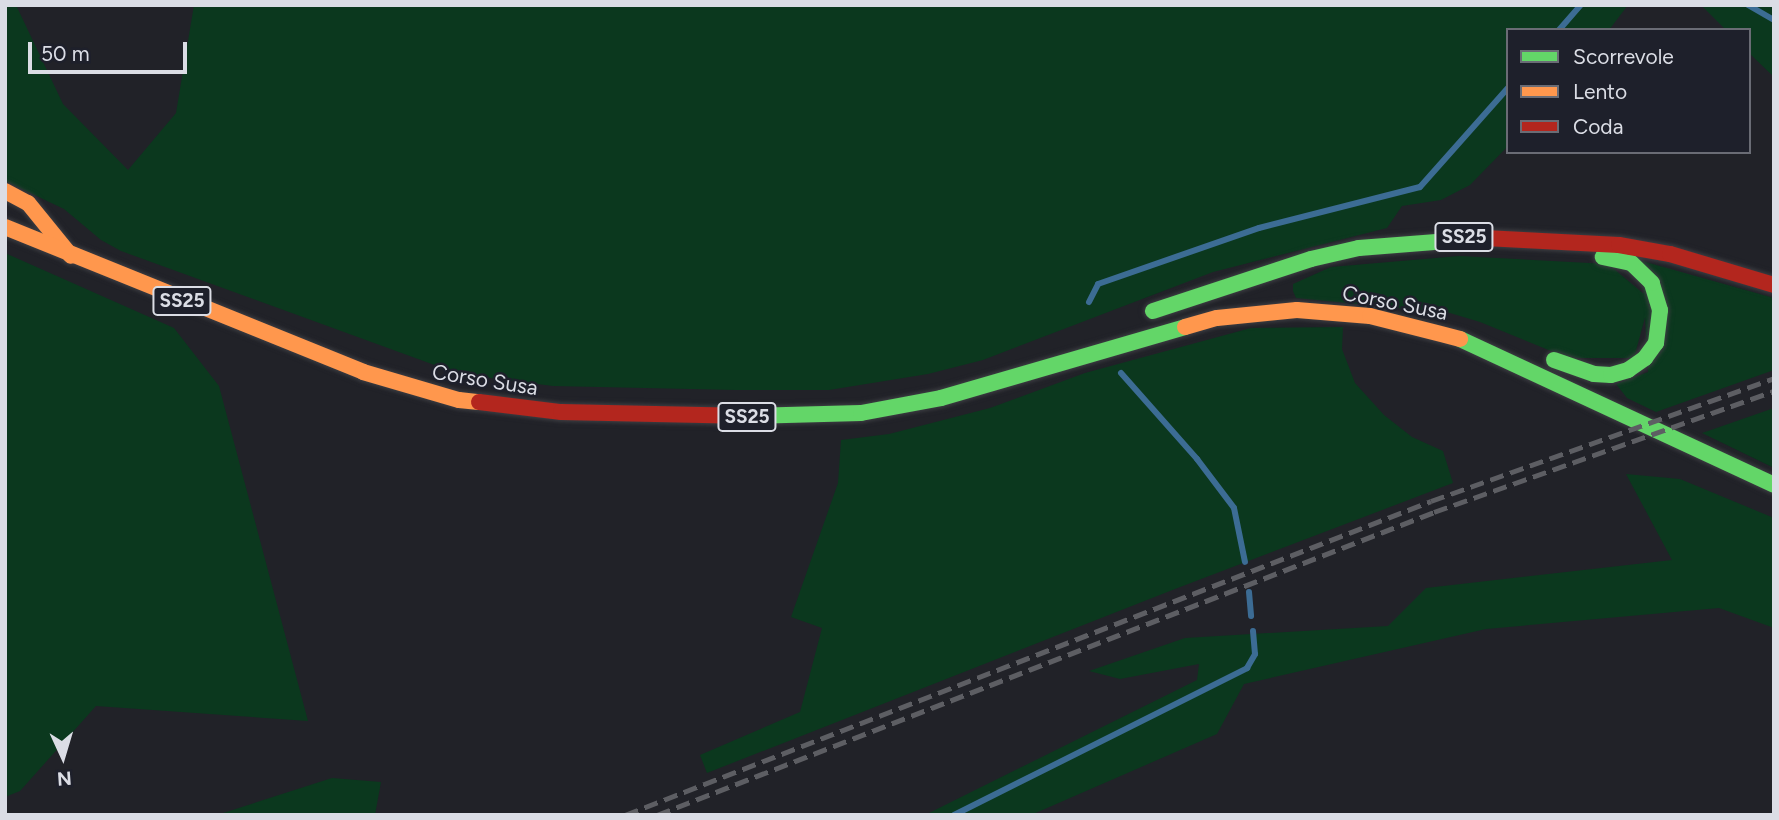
<!DOCTYPE html>
<style>
body{margin:0}
#map{position:relative;width:1779px;height:820px;overflow:hidden;background:#212228;font-family:Figtree,sans-serif}
div>[style]{position:absolute}
.green>*{inset:0;background:#0b381e}
.stream>*{height:6px;margin:-3px;padding:0 3px;transform-origin:3px;border-radius:3px;background:#3c6c94}
.roads{filter:drop-shadow(0 0 2px #3d3e43) drop-shadow(0 0 2px #3d3e43)}
.fast>*{height:16px;margin:-8px;padding:0 8px;transform-origin:8px;border-radius:8px;background:#63d668}
.slow>*{height:16px;margin:-8px;padding:0 8px;transform-origin:8px;border-radius:8px;background:#ff974d}
.jam>*{height:16px;margin:-8px;padding:0 8px;transform-origin:8px;border-radius:8px;background:#b3261e}
.rail>*{height:5px;margin-top:-2.5px;transform-origin:0;background:repeating-linear-gradient(90deg,#5d5e63 0 14px,transparent 0 21px)}
span{translate:-50% -50%;white-space:nowrap;text-align:center;line-height:1.15;-webkit-text-stroke:5px #1e202b;paint-order:stroke}
.shield-label span{padding:2px 5px;background:#1e202b;border:2px solid;border-radius:5px;-webkit-text-stroke-width:0}
.shield-label{font-size:19px;color:#dbdde5;font-weight:700}
.street-label{font-size:21px;color:#dbdde5}
.frame{position:absolute;inset:0;border:7px solid #dbdde5;pointer-events:none}
.legend{position:absolute;left:1506px;top:28px;width:245px;height:126px;box-sizing:border-box;background:#1e202b;border:2px solid #6a6c75;margin:0;padding:9px 12px;list-style:none;font-size:21px;color:#dbdde5}
.legend li{display:flex;align-items:center;gap:14px;height:35px}
.legend b{width:35px;border:2px solid #6a6c75}
.north{position:absolute;left:28px;top:722px;width:70px;height:70px;-webkit-text-stroke:5px #1e202b;paint-order:stroke;rotate:176deg;font-size:19px;font-weight:700;line-height:28px;text-align:center;color:#dbdde5}
.north::after{content:'';display:block;margin:auto;width:24px;height:32px;background:#dbdde5;clip-path:polygon(50% 0,100% 100%,50% 72%,0 100%)}
.scale{position:absolute;left:28px;top:42px;width:159px;height:32px;box-sizing:border-box;border:4px solid #dbdde5;border-top:0;padding-left:9px;font-size:21px;line-height:24px;white-space:nowrap;color:#dbdde5;-webkit-text-stroke:5px #1e202b;paint-order:stroke}
</style>
<div id="map">
<div class="green">
<i style="clip-path:polygon(5px 5px,16px 5px,63px 104px,128px 170px,176px 113px,194px 5px,1628px 5px,1609px 30px,1508px 30px,1508px 146px,1470px 185px,1441px 200px,1402px 206px,1387px 228px,1213px 272px,983px 360px,928px 374px,829px 390px,736px 390px,553px 386px,490px 378px,440px 367px,121px 251px,101px 240px,64px 209px,5px 181px)"></i>
<i style="clip-path:polygon(1701px 5px,1774px 5px,1774px 77px,1749px 53px,1749px 30px,1726px 30px)"></i>
<i style="clip-path:polygon(5px 253px,174px 328px,219px 386px,308px 721px,96px 706px,20px 791px,5px 797px)"></i>
<i style="clip-path:polygon(1459px 256px,1608px 264px,1650px 299px,1634px 358px,1568px 358px,1480px 322px,1450px 313px,1296px 298px,1293px 291px,1293px 284px,1331px 267px)"></i>
<i style="clip-path:polygon(1642px 261px,1774px 298px,1774px 370px,1656px 412px,1627px 398px,1616px 384px,1648px 372px)"></i>
<i style="clip-path:polygon(1343px 327px,1342px 349px,1355px 383px,1384px 415px,1412px 437px,1443px 451px,1453px 483px,1175px 589px,707px 773px,700px 755px,800px 712px,822px 628px,791px 617px,838px 483px,841px 440px,889px 434px,990px 408px,1085px 373px,1251px 328px)"></i>
<i style="clip-path:polygon(1774px 408px,1774px 468px,1702px 433px,1708px 431px)"></i>
<i style="clip-path:polygon(1626px 474px,1680px 479px,1774px 518px,1774px 628px,1719px 608px,1486px 629px,1244px 684px,1217px 734px,1031px 815px,925px 815px,1197px 680px,1199px 664px,1120px 679px,1089px 671px,1185px 638px,1388px 626px,1426px 588px,1672px 560px)"></i>
<i style="clip-path:polygon(332px 778px,381px 782px,375px 815px,217px 815px)"></i>
</div>
<div class="stream">
<i style="left:1748px;top:5px;width:30px;rotate:30deg"></i>
<i style="left:1559px;top:30px;width:33px;rotate:-49deg"></i>
<i style="left:1089px;top:302px;width:20px;rotate:-63deg"></i>
<i style="left:1098px;top:284px;width:170px;rotate:-19.2deg"></i>
<i style="left:1259px;top:228px;width:166px;rotate:-14.3deg"></i>
<i style="left:1420px;top:187px;width:132px;rotate:-48.4deg"></i>
<i style="left:1121px;top:373px;width:115px;rotate:48.5deg"></i>
<i style="left:1197px;top:459px;width:61px;rotate:52.9deg"></i>
<i style="left:1234px;top:508px;width:55px;rotate:78.5deg"></i>
<i style="left:1249px;top:592px;width:24px;rotate:85deg"></i>
<i style="left:954px;top:815px;width:328px;rotate:-26.6deg"></i>
<i style="left:1247px;top:668px;width:16px;rotate:-60deg"></i>
<i style="left:1255px;top:654px;width:23px;rotate:-95deg"></i>
</div>
<div class="roads">
<div class="fast">
<i style="left:1153px;top:311px;width:166px;rotate:-18.2deg"></i>
<i style="left:1311px;top:259px;width:49px;rotate:-12.9deg"></i>
<i style="left:1359px;top:248px;width:126px;rotate:-4.5deg"></i>
<i style="left:1460px;top:339px;width:346px;rotate:24.9deg"></i>
<i style="left:1554px;top:360px;width:42px;rotate:19.3deg"></i>
<i style="left:1594px;top:374px;width:17px;rotate:3deg"></i>
<i style="left:1611px;top:375px;width:18px;rotate:-16deg"></i>
<i style="left:1628px;top:370px;width:21px;rotate:-35deg"></i>
<i style="left:1645px;top:358px;width:19px;rotate:-54deg"></i>
<i style="left:1656px;top:343px;width:33px;rotate:-83deg"></i>
<i style="left:1660px;top:310px;width:28px;rotate:-107deg"></i>
<i style="left:1652px;top:283px;width:29px;rotate:-136deg"></i>
<i style="left:1631px;top:263px;width:29px;rotate:-168deg"></i>
<i style="left:749px;top:416px;width:112px;rotate:-1.5deg"></i>
<i style="left:861px;top:413px;width:81px;rotate:-10.6deg"></i>
<i style="left:941px;top:398px;width:254px;rotate:-16.2deg"></i>
</div>
<div class="slow">
<i style="left:5px;top:191px;width:26px;rotate:28deg"></i>
<i style="left:28px;top:203px;width:68px;rotate:50.9deg"></i>
<i style="left:5px;top:227px;width:386px;rotate:22deg"></i>
<i style="left:363px;top:372px;width:100px;rotate:16.3deg"></i>
<i style="left:459px;top:400px;width:20px;rotate:6deg"></i>
<i style="left:1185px;top:327px;width:33px;rotate:-16deg"></i>
<i style="left:1217px;top:318px;width:80px;rotate:-5.7deg"></i>
<i style="left:1297px;top:310px;width:73px;rotate:4.7deg"></i>
<i style="left:1370px;top:316px;width:93px;rotate:14.3deg"></i>
</div>
<div class="jam">
<i style="left:1485px;top:238px;width:134px;rotate:3deg"></i>
<i style="left:1619px;top:245px;width:52px;rotate:10deg"></i>
<i style="left:1670px;top:254px;width:109px;rotate:16.6deg"></i>
<i style="left:479px;top:402px;width:83px;rotate:7deg"></i>
<i style="left:561px;top:412px;width:188px;rotate:1.2deg"></i>
</div>
</div>
<div class="rail">
<i style="left:625px;top:815px;width:865px;rotate:-21.28deg"></i>
<i style="left:1431px;top:501px;width:364px;rotate:-19.7deg"></i>
<i style="left:657px;top:815px;width:834px;rotate:-21.3deg"></i>
<i style="left:1434px;top:512px;width:361px;rotate:-19.6deg"></i>
</div>
<div class="shield-label">
<span style="left:1464px;top:237px">SS25</span>
<span style="left:182px;top:301px">SS25</span>
<span style="left:747px;top:417px">SS25</span>
</div>
<div class="street-label">
<span style="left:1395px;top:303px;rotate:11deg">Corso Susa</span>
<span style="left:485px;top:380px;rotate:9deg">Corso Susa</span>
</div>
<div class="frame"></div>
<ul class="legend">
<li><b style="height:9px;background:#63d668"></b>Scorrevole</li>
<li><b style="height:9px;background:#ff974d"></b>Lento</li>
<li><b style="height:9px;background:#b3261e"></b>Coda</li>
</ul>
<div class="north">N</div>
<div class="scale">50 m</div>
</div>
